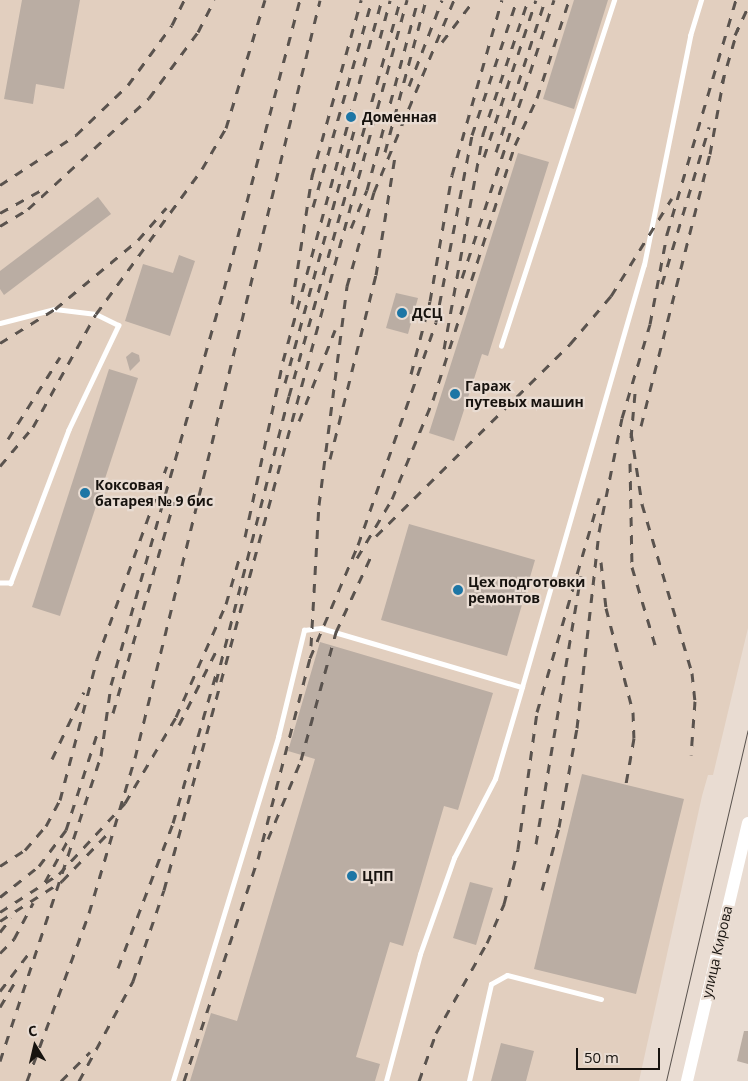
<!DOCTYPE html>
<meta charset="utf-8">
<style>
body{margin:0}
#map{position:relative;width:748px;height:1081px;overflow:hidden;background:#e9dcd2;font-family:"Open Sans",sans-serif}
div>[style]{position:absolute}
.built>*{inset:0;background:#e2cfbf}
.building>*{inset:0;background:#baada3}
.service>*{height:4.5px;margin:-2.25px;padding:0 2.25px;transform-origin:2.25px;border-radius:2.25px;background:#fff}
.secondary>*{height:12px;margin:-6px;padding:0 6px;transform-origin:6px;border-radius:6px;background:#fff}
.tram>*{height:1px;margin:-0.5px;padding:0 0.5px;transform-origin:0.5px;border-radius:0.5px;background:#5a534e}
.rail>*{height:3px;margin-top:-1.5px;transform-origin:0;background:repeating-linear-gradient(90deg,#5a534e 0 9px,transparent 0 18px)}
.dots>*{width:14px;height:14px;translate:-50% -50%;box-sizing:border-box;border:2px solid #e9dcd2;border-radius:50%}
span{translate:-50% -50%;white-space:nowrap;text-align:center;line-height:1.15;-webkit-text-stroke:4.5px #e9dcd2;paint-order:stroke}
.poi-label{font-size:14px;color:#17130f;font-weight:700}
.left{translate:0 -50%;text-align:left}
.street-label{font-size:14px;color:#17130f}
.north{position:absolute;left:10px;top:1021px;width:50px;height:50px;-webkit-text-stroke:4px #e9dcd2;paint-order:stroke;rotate:351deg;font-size:14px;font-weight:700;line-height:20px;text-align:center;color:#17130f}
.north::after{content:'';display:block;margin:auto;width:18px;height:22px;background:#17130f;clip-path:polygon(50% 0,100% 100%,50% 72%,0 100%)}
.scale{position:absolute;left:576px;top:1048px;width:84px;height:22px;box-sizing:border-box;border:2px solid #17130f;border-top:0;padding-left:6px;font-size:15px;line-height:18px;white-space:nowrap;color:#17130f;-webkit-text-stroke:4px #e9dcd2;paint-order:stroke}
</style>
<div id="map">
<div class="built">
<i style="clip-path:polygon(0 0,748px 0,748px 628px,713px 775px,708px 775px,702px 796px,639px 1081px,0 1081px)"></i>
</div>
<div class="building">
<i style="clip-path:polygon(22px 0,80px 0,64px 89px,36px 84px,33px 104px,4px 99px)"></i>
<i style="clip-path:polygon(574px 0,608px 0,574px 109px,543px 99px)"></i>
<i style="clip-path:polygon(518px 153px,549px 162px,488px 356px,482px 354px,454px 441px,429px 433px)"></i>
<i style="clip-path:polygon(98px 197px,111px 214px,4px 295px,0 289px,0 271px)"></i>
<i style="clip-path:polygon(179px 255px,195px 261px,170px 336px,125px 321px,143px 264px,173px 273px)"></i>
<i style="clip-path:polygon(396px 293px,418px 298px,408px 334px,386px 328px)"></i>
<i style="clip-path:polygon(132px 352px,139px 355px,140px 361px,130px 371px,126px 357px)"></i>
<i style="clip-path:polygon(109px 369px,138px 378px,60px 616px,32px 607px)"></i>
<i style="clip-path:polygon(409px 524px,535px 560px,507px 656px,381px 620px)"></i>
<i style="clip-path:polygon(320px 642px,493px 693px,458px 810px,444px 806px,403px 946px,390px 942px,356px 1057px,380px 1064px,375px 1081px,190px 1081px,211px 1013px,237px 1021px,315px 759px,288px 751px)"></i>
<i style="clip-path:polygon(582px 774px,684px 799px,636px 994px,534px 969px)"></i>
<i style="clip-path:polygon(470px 882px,493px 888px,476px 945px,453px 938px)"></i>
<i style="clip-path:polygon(744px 1031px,748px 1031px,748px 1064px,737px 1061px)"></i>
<i style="clip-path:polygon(501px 1043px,534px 1051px,526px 1081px,491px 1081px)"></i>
</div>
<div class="service">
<i style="left:0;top:323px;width:57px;rotate:-14.3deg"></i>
<i style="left:55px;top:309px;width:41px;rotate:7deg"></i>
<i style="left:96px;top:314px;width:25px;rotate:26deg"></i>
<i style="left:119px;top:325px;width:116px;rotate:115.5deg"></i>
<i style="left:69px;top:430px;width:164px;rotate:110.8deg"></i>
<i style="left:11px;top:583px;width:11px;rotate:180deg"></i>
<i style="left:501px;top:346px;width:364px;rotate:-71.9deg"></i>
<i style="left:173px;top:1081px;width:360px;rotate:-73deg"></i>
<i style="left:278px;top:737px;width:110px;rotate:-76.3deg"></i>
<i style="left:304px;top:630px;width:17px;rotate:-7deg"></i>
<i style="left:321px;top:628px;width:209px;rotate:16.4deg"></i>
<i style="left:386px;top:1081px;width:131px;rotate:-75deg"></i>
<i style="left:420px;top:954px;width:102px;rotate:-70.5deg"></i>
<i style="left:454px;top:858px;width:89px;rotate:-62.6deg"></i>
<i style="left:495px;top:779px;width:96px;rotate:-73.6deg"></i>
<i style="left:522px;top:687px;width:439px;rotate:-73.9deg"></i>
<i style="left:644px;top:265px;width:234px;rotate:-78.6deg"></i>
<i style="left:690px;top:36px;width:38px;rotate:-73deg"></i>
<i style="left:469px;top:1081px;width:99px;rotate:-77.2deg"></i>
<i style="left:491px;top:984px;width:18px;rotate:-29deg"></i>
<i style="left:507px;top:975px;width:97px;rotate:14.3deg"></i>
</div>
<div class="secondary">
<i style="left:687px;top:1081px;width:265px;rotate:-76.7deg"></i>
</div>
<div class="tram">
<i style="left:666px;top:1081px;width:360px;rotate:-76.9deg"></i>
</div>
<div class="rail">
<i style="left:735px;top:35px;width:31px;rotate:-65deg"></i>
<i style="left:380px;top:38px;width:39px;rotate:-75deg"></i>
<i style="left:442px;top:42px;width:53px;rotate:-52.7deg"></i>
<i style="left:722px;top:83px;width:57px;rotate:-73.8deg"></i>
<i style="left:409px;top:86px;width:92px;rotate:-69deg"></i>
<i style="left:385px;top:152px;width:157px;rotate:-74.9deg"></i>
<i style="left:496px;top:152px;width:160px;rotate:-72.1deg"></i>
<i style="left:484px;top:157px;width:165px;rotate:-71.7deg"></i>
<i style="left:0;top:185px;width:91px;rotate:-33.3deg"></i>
<i style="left:76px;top:135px;width:72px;rotate:-43.9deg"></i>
<i style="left:128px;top:85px;width:74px;rotate:-53.7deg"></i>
<i style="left:172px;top:25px;width:28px;rotate:-64deg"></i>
<i style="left:313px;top:207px;width:215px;rotate:-74.1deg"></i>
<i style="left:0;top:213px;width:51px;rotate:-29.1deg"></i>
<i style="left:0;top:226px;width:33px;rotate:-31deg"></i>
<i style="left:28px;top:209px;width:164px;rotate:-42.5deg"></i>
<i style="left:149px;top:98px;width:82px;rotate:-53.4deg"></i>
<i style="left:198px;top:32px;width:36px;rotate:-63deg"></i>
<i style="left:351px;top:228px;width:41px;rotate:-67.2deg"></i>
<i style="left:367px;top:190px;width:197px;rotate:-75deg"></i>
<i style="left:462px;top:278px;width:293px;rotate:-71.7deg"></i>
<i style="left:662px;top:284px;width:164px;rotate:-73.3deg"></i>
<i style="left:292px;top:304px;width:130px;rotate:-81.1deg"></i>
<i style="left:312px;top:176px;width:183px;rotate:-74.4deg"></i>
<i style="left:0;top:343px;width:65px;rotate:-31.7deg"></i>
<i style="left:55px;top:309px;width:108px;rotate:-39.7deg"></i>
<i style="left:138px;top:240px;width:43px;rotate:-48.8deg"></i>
<i style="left:444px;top:349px;width:219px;rotate:-79.7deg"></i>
<i style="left:483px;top:134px;width:141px;rotate:-71.4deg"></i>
<i style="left:411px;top:374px;width:75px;rotate:-75.4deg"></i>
<i style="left:430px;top:301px;width:128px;rotate:-80.1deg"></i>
<i style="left:452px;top:175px;width:182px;rotate:-74.1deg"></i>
<i style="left:285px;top:383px;width:265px;rotate:-74.7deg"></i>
<i style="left:299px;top:421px;width:98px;rotate:-68.4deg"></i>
<i style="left:641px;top:426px;width:281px;rotate:-75.8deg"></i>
<i style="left:710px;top:154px;width:79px;rotate:-79.8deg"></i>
<i style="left:631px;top:432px;width:73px;rotate:81.3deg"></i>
<i style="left:642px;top:504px;width:176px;rotate:73.5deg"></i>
<i style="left:692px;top:673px;width:28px;rotate:84deg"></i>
<i style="left:695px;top:701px;width:54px;rotate:94.2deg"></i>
<i style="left:631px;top:438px;width:45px;rotate:-84.9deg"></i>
<i style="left:8px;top:439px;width:97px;rotate:-57.6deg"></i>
<i style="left:330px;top:459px;width:190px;rotate:-76deg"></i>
<i style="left:376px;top:275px;width:120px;rotate:-80.9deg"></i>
<i style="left:630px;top:463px;width:104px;rotate:88.9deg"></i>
<i style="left:632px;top:567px;width:84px;rotate:73.5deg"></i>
<i style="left:0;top:466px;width:51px;rotate:-49.8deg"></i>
<i style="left:33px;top:427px;width:129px;rotate:-60.9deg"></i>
<i style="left:96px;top:314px;width:180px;rotate:-53.8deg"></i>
<i style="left:202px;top:169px;width:48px;rotate:-59.7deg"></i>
<i style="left:226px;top:128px;width:134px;rotate:-73.1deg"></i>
<i style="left:376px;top:536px;width:273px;rotate:-44.7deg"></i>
<i style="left:570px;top:344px;width:63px;rotate:-49.5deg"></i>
<i style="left:611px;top:296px;width:115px;rotate:-58.1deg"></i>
<i style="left:245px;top:537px;width:180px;rotate:-77.8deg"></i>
<i style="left:283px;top:361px;width:374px;rotate:-74.7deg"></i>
<i style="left:357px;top:558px;width:69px;rotate:-59.3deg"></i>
<i style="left:392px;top:499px;width:107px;rotate:-67.5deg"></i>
<i style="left:433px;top:400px;width:268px;rotate:-72.2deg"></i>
<i style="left:515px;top:145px;width:52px;rotate:-64.9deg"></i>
<i style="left:537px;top:98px;width:103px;rotate:-71.9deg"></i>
<i style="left:601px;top:562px;width:46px;rotate:83.8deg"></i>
<i style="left:606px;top:608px;width:107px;rotate:75.4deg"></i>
<i style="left:633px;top:712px;width:26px;rotate:88deg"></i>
<i style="left:634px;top:738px;width:47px;rotate:99.9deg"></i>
<i style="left:311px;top:646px;width:141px;rotate:-86.8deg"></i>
<i style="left:319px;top:505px;width:221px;rotate:-82.7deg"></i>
<i style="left:347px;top:286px;width:98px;rotate:-74deg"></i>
<i style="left:374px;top:192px;width:208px;rotate:-67.4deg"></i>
<i style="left:216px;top:682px;width:295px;rotate:-75.7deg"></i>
<i style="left:289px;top:396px;width:411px;rotate:-74.3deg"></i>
<i style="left:113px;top:713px;width:220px;rotate:-73.9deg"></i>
<i style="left:179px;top:725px;width:87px;rotate:-63.4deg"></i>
<i style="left:52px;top:759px;width:74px;rotate:-64.5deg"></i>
<i style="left:268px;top:839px;width:86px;rotate:-67.3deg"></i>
<i style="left:301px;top:760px;width:133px;rotate:-74.7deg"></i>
<i style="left:336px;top:632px;width:86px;rotate:-65.2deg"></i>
<i style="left:536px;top:844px;width:272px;rotate:-80.5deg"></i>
<i style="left:0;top:866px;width:30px;rotate:-33deg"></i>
<i style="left:25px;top:850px;width:32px;rotate:-49deg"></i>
<i style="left:46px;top:826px;width:30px;rotate:-62deg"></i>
<i style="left:60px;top:800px;width:146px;rotate:-75.3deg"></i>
<i style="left:97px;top:659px;width:205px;rotate:-70.1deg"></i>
<i style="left:45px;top:882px;width:48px;rotate:-61.3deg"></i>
<i style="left:542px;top:890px;width:65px;rotate:-74.9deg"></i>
<i style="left:559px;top:827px;width:101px;rotate:-79.7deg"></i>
<i style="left:577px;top:728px;width:197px;rotate:-83.6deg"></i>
<i style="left:599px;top:532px;width:116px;rotate:-78.6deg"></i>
<i style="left:622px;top:418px;width:98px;rotate:-73.4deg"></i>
<i style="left:650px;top:324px;width:92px;rotate:-79.3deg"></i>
<i style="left:667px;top:234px;width:244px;rotate:-73.6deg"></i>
<i style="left:0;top:897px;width:50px;rotate:-38.5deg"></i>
<i style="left:39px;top:866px;width:45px;rotate:-53.1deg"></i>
<i style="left:66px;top:830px;width:107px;rotate:-72.1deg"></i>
<i style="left:0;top:912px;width:70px;rotate:-32.8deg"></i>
<i style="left:59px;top:874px;width:97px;rotate:-47.1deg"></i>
<i style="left:125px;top:803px;width:100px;rotate:-59.3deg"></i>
<i style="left:176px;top:717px;width:124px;rotate:-66.1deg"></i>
<i style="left:226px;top:604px;width:47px;rotate:-73.9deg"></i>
<i style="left:0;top:921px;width:74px;rotate:-32.8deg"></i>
<i style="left:62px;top:881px;width:71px;rotate:-46.1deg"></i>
<i style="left:0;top:932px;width:18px;rotate:-52deg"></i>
<i style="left:0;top:953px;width:20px;rotate:-45deg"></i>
<i style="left:14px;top:939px;width:41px;rotate:-62.2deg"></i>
<i style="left:118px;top:968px;width:155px;rotate:-69.2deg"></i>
<i style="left:173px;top:823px;width:155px;rotate:-73.9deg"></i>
<i style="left:0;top:991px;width:48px;rotate:-52.7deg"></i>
<i style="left:0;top:1007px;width:35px;rotate:-59deg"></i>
<i style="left:0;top:1061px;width:321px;rotate:-71.7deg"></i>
<i style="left:101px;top:756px;width:72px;rotate:-82deg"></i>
<i style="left:111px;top:685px;width:412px;rotate:-74.1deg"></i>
<i style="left:224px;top:289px;width:299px;rotate:-75.3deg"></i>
<i style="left:27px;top:1081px;width:179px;rotate:-69.7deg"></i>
<i style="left:89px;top:913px;width:162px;rotate:-73.5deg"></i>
<i style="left:135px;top:758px;width:780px;rotate:-76.28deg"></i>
<i style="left:61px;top:1081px;width:41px;rotate:-45deg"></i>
<i style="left:79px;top:1081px;width:114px;rotate:-61.6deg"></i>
<i style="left:133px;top:981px;width:96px;rotate:-71.2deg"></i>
<i style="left:164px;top:890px;width:923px;rotate:-74.73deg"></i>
<i style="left:184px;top:1081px;width:234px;rotate:-71.6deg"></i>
<i style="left:258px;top:859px;width:208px;rotate:-75.5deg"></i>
<i style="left:310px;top:658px;width:123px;rotate:-67deg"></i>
<i style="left:358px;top:545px;width:236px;rotate:-70.7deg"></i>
<i style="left:436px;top:322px;width:190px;rotate:-79.1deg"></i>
<i style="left:472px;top:135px;width:142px;rotate:-71.6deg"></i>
<i style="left:419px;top:1081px;width:51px;rotate:-70.5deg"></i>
<i style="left:436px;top:1033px;width:103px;rotate:-60.5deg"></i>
<i style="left:487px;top:943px;width:43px;rotate:-66.4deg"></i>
<i style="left:504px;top:904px;width:57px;rotate:-75.7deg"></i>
<i style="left:518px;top:849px;width:138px;rotate:-82.1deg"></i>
<i style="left:537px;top:712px;width:223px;rotate:-73.8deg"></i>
</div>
<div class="dots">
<i style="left:351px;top:117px;background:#1d76a5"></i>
<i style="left:402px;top:313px;background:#1d76a5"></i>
<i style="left:455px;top:394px;background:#1d76a5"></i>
<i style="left:85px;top:493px;background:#1d76a5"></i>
<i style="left:458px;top:590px;background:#1d76a5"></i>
<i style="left:352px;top:876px;background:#1d76a5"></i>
</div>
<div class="poi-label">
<span class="left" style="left:362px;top:117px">Доменная</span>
<span class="left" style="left:412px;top:313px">ДСЦ</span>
<span class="left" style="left:465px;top:394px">Гараж<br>путевых машин</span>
<span class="left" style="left:95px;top:493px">Коксовая<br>батарея № 9 бис</span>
<span class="left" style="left:468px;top:590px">Цех подготовки<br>ремонтов</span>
<span class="left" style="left:362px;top:876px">ЦПП</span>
</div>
<div class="street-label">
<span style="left:717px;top:952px;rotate:-77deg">улица Кирова</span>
</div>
<div class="north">С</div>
<div class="scale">50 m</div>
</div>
